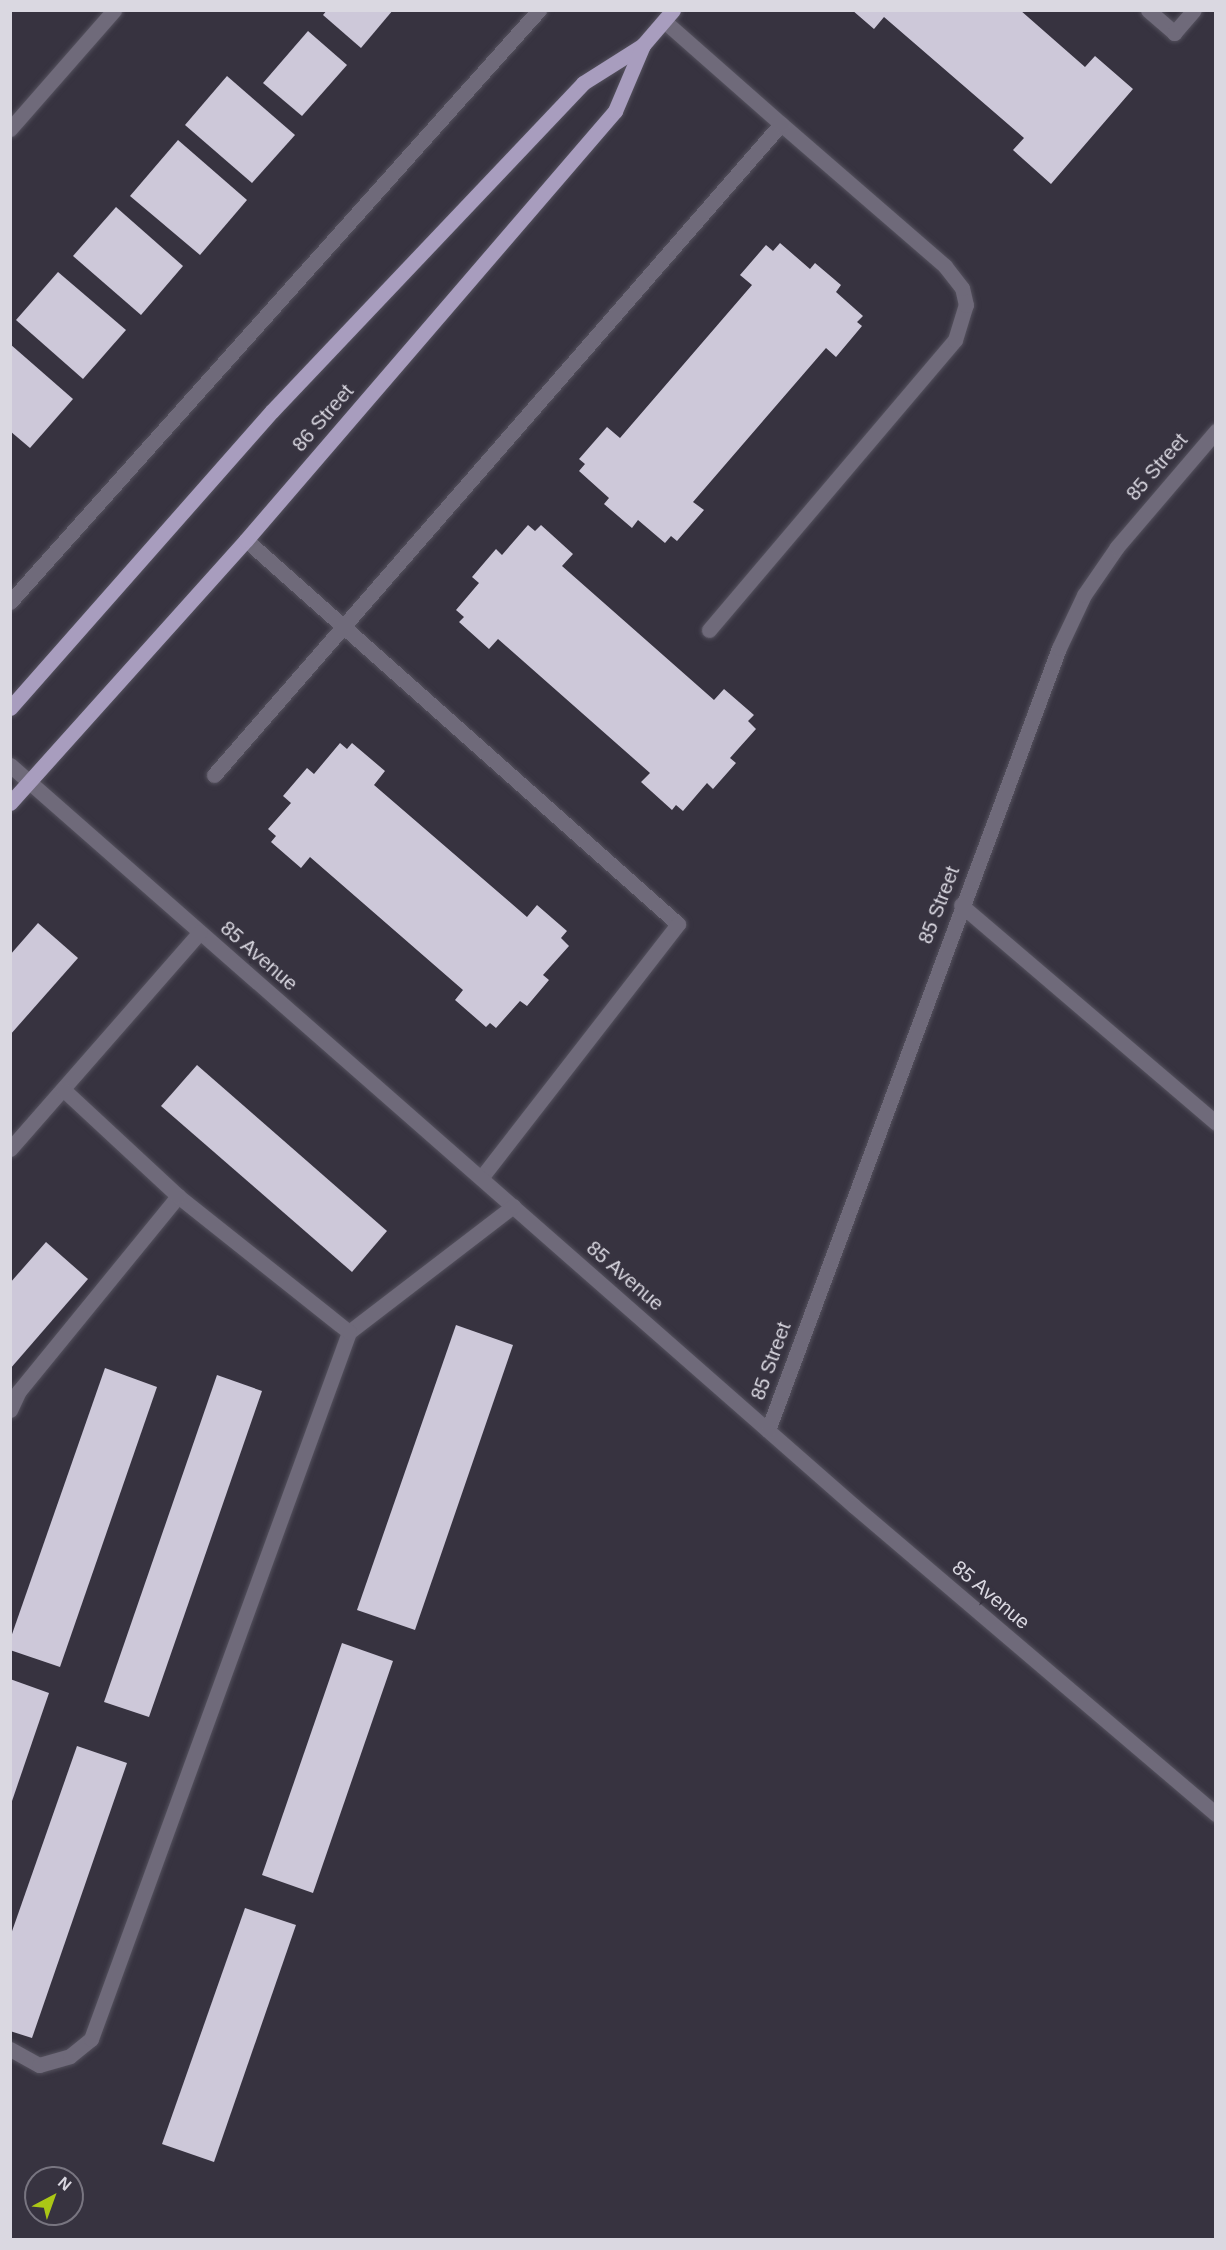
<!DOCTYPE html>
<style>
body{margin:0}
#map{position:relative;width:1226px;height:2250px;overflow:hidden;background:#373340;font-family:Helvetica,sans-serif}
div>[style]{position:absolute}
.building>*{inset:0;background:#cdc8d9}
.roads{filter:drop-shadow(0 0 2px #54515d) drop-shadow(0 0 2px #54515d)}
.minor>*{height:15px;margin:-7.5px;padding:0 7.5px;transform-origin:7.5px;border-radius:7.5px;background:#6f6a7a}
.major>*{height:15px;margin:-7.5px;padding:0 7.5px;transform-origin:7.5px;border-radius:7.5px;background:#a89dbe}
span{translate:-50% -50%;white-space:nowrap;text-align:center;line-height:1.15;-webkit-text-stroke:6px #373340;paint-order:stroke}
.street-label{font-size:20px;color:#dad8e1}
.frame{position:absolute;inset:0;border:12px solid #dad8e1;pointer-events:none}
.north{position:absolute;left:24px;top:2166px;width:60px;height:60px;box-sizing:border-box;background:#373340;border:2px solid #787580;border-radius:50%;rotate:41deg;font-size:16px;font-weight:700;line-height:24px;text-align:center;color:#dad8e1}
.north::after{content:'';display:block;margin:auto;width:21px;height:27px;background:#abc716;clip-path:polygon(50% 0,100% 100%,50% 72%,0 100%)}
</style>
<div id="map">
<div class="building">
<i style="clip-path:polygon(327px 10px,393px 10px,361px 48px,323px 15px)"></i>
<i style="clip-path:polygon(852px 10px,1020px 10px,1085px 67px,1095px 56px,1133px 89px,1051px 184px,1013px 150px,1024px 138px,884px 17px,874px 29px)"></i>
<i style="clip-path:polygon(308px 31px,347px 65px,302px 116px,263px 83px)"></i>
<i style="clip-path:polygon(227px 76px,295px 135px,252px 183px,185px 125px)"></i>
<i style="clip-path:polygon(178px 140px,247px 200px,200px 255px,130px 196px)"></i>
<i style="clip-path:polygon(116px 207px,183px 266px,141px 315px,73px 256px)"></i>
<i style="clip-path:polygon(780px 243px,810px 269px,815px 263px,841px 285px,836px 292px,863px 316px,857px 322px,862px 326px,836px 357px,826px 348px,693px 502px,704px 510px,677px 541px,671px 536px,665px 543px,638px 520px,632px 528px,604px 504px,609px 498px,579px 471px,585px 464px,579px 459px,607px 427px,620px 438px,752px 285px,740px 275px,766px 245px,773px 251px)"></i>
<i style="clip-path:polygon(58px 272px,126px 330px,83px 379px,16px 320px)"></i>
<i style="clip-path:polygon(10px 344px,73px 399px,30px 448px,10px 431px)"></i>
<i style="clip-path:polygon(528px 525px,535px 531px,541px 525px,573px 554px,562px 566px,714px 700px,724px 689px,754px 715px,748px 721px,756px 729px,730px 758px,736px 763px,713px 789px,707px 783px,683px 811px,676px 805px,672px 810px,641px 782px,650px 773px,498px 639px,489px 649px,459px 622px,464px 617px,456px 610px,479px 583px,472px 577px,496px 549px,502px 555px)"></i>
<i style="clip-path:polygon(340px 743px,347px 749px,352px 743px,385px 771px,374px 785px,527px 917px,537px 905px,567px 931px,561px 938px,569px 946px,543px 975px,549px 980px,527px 1006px,520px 1001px,496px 1028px,490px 1023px,486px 1027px,455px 1000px,463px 990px,310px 857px,301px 868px,271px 842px,276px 836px,268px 829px,291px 803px,283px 796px,307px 768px,314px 774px)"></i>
<i style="clip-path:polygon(38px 923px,78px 958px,10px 1035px,10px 955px)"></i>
<i style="clip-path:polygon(197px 1065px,387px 1231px,352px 1272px,161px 1106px)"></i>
<i style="clip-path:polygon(46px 1242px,88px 1279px,10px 1369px,10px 1283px)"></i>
<i style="clip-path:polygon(456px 1325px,513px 1345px,415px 1630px,357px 1610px)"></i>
<i style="clip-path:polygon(105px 1368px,157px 1387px,60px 1667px,10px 1650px,10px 1640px)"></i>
<i style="clip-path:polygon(217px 1375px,262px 1391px,149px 1717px,104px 1702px)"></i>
<i style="clip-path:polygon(342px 1643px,393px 1661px,313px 1893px,262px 1875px)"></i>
<i style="clip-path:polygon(10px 1679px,49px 1693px,11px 1804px,10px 1804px)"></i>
<i style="clip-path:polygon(77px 1746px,127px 1763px,32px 2038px,10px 2031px,10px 1937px)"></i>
<i style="clip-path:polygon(245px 1908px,296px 1925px,214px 2162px,162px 2144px)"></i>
</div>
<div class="roads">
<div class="minor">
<i style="left:1148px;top:10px;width:35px;rotate:41deg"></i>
<i style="left:1174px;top:33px;width:30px;rotate:-49deg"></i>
<i style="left:10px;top:129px;width:158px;rotate:-48.8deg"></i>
<i style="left:246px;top:540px;width:578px;rotate:41.63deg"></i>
<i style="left:678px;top:924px;width:321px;rotate:127.8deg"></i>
<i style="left:10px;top:602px;width:794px;rotate:-48.22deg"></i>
<i style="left:709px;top:630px;width:380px;rotate:-49.7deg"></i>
<i style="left:955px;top:340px;width:37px;rotate:-73deg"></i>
<i style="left:966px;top:305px;width:17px;rotate:-103deg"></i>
<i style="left:962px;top:288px;width:28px;rotate:-128deg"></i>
<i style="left:945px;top:266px;width:217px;rotate:-139.1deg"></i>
<i style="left:10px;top:765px;width:1123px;rotate:41.28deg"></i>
<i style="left:854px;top:1506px;width:475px;rotate:40.4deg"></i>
<i style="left:214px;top:775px;width:863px;rotate:-48.95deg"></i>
<i style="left:781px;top:124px;width:156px;rotate:-138.6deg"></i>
<i style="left:961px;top:905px;width:335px;rotate:40.5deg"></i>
<i style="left:10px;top:1149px;width:288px;rotate:-48.8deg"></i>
<i style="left:349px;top:1332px;width:207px;rotate:-37.5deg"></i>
<i style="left:10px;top:1410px;width:21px;rotate:-65deg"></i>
<i style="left:19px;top:1391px;width:252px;rotate:-50.8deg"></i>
<i style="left:768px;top:1430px;width:834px;rotate:-69.59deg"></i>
<i style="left:1059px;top:648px;width:59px;rotate:-64.7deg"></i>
<i style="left:1084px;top:595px;width:58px;rotate:-55.5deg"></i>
<i style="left:1117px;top:547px;width:153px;rotate:-49.5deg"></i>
<i style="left:10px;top:2049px;width:33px;rotate:29deg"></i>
<i style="left:39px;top:2065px;width:32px;rotate:-16deg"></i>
<i style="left:70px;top:2056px;width:27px;rotate:-39deg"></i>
<i style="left:91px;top:2039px;width:753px;rotate:-69.95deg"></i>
<i style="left:349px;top:1332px;width:218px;rotate:-141.5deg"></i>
<i style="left:178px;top:1196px;width:156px;rotate:-137.1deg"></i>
</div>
<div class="major">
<i style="left:10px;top:708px;width:396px;rotate:-48.6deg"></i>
<i style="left:272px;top:411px;width:452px;rotate:-46.5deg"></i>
<i style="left:583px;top:83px;width:71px;rotate:-32.3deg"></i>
<i style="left:643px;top:45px;width:46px;rotate:-49.4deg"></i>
<i style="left:10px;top:803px;width:353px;rotate:-48.1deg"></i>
<i style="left:246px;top:540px;width:566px;rotate:-49.3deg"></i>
<i style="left:615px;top:111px;width:72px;rotate:-67deg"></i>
</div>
</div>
<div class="street-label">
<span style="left:323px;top:418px;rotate:-49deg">86 Street</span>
<span style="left:1157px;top:467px;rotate:-49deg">85 Street</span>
<span style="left:939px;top:905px;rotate:-69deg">85 Street</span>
<span style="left:259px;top:956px;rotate:41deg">85 Avenue</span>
<span style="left:625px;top:1276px;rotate:41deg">85 Avenue</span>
<span style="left:771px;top:1361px;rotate:-70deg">85 Street</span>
<span style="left:991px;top:1595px;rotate:40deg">85 Avenue</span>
</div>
<div class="frame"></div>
<div class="north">N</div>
</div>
